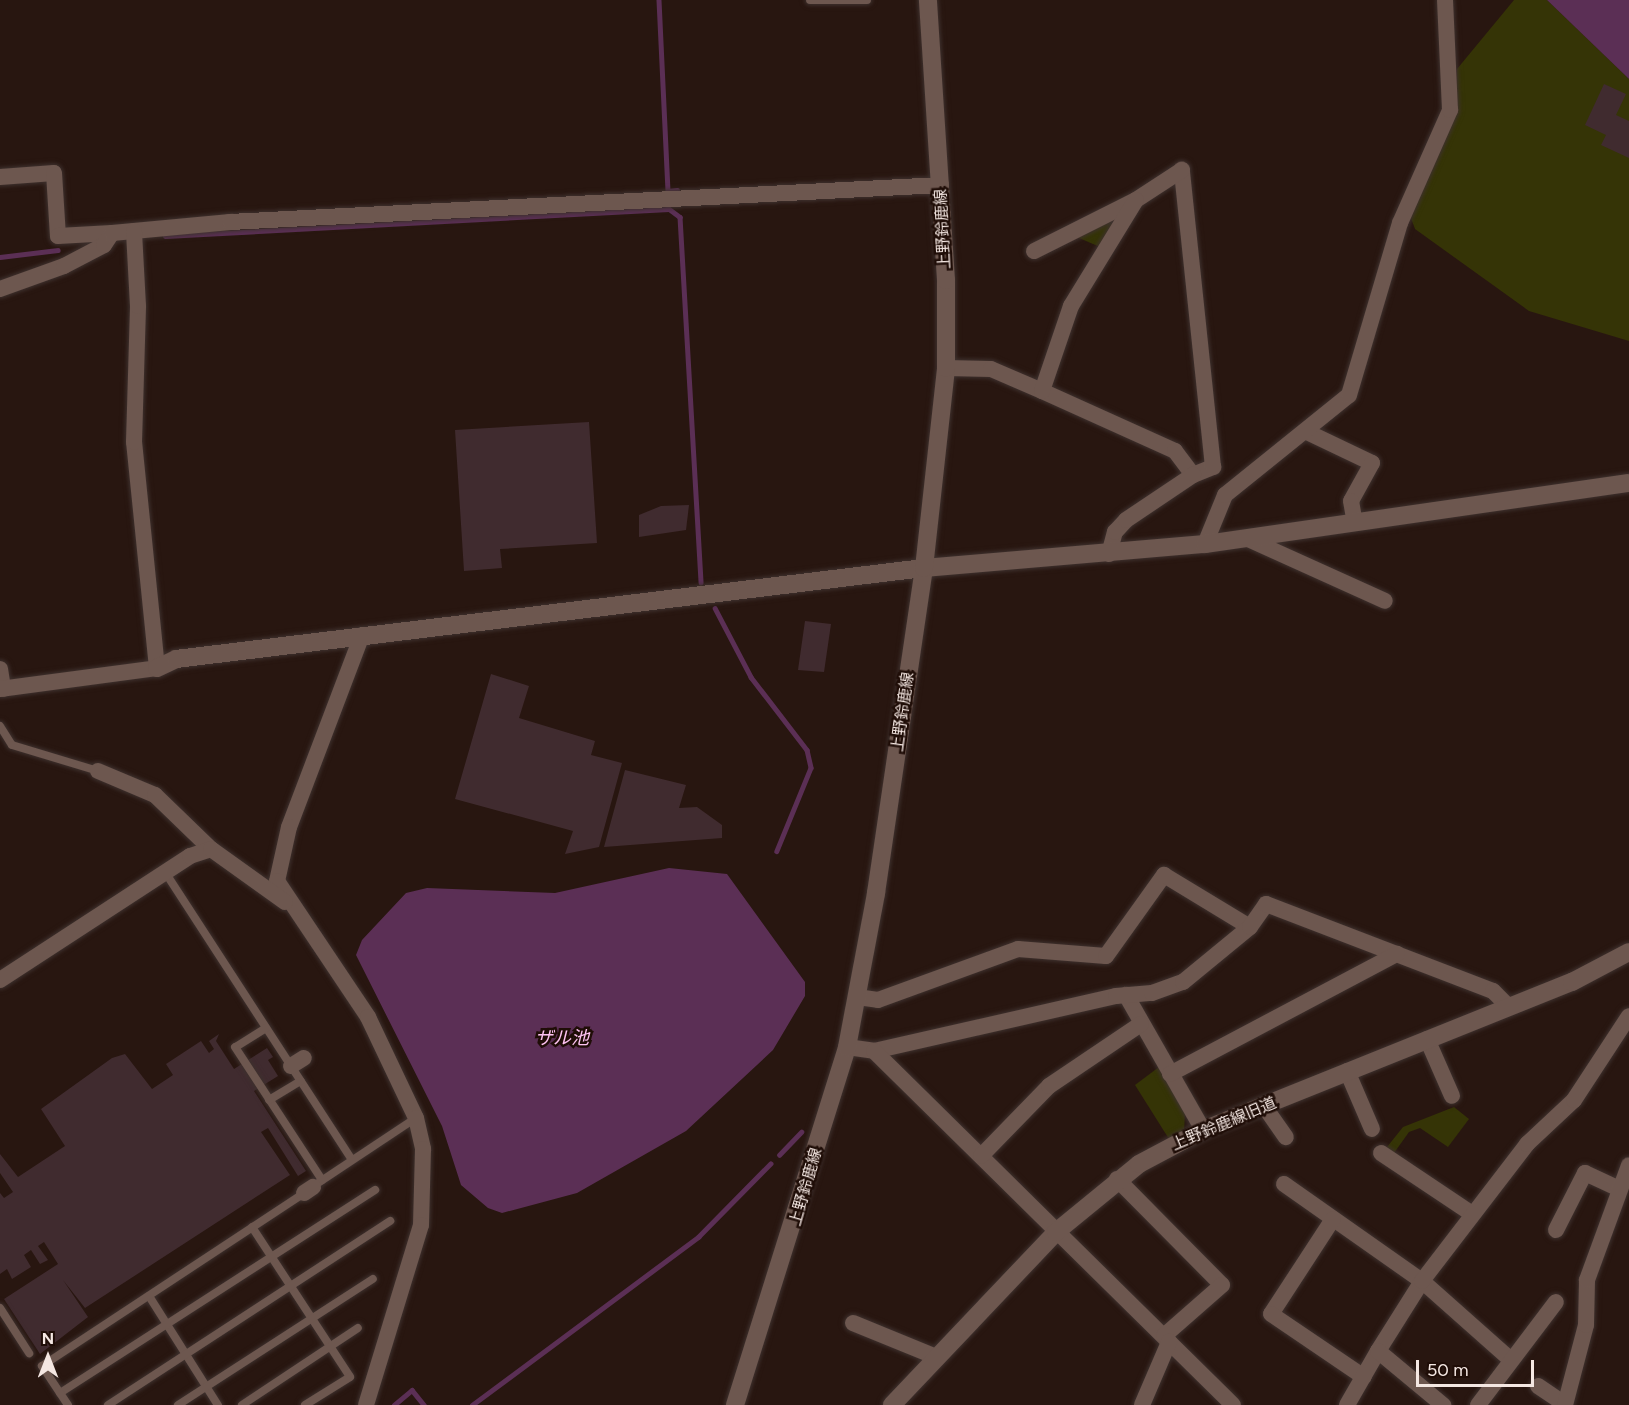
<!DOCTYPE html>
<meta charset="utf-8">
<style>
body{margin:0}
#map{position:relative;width:1629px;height:1405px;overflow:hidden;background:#281610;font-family:Figtree,"Noto Sans JP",sans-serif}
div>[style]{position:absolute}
.green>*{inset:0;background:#353406}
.water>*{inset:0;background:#5b2f55}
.stream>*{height:4.5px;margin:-2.25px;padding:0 2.25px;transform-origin:2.25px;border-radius:2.25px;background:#5b2f55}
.building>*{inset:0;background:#402b2f}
.roads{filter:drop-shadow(0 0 2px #3e312e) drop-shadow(0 0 2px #3e312e)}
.service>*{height:8px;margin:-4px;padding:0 4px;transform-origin:4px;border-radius:4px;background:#6d574f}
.minor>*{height:16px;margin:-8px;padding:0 8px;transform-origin:8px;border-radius:8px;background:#6d574f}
.tertiary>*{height:18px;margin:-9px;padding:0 9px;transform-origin:9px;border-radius:9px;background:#6d574f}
.secondary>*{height:18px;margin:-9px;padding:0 9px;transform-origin:9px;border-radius:9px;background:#6d574f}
span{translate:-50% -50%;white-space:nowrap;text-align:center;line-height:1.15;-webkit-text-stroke:5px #1f0d07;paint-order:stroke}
.street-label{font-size:16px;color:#f4e7e2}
.water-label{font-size:18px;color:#fec3f3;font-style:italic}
.north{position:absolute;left:18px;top:1327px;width:60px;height:60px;-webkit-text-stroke:4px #1f0d07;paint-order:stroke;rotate:0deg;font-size:16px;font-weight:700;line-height:24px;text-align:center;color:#f4e7e2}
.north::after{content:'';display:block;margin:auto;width:21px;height:27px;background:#f4e7e2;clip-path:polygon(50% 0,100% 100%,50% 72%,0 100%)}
.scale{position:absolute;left:1416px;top:1360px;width:118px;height:27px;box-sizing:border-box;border:3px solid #f4e7e2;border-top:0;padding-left:8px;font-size:18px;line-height:21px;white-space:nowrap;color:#f4e7e2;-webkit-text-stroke:4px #1f0d07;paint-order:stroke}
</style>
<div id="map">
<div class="green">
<i style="clip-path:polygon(1514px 0,1547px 0,1629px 79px,1629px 341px,1529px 311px,1415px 229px,1409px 213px,1457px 109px,1457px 69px)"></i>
<i style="clip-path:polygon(1110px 215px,1117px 219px,1100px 247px,1072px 235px)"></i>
<i style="clip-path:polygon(1159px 1067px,1185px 1113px,1184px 1132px,1169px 1139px,1135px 1085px)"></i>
<i style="clip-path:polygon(1454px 1107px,1469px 1119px,1448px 1147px,1420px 1128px,1409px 1132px,1394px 1153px,1387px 1147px,1403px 1127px)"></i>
</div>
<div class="water">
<i style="clip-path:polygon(1547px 0,1629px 0,1629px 79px)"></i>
<i style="clip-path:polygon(669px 868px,727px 874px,805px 982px,805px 996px,773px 1050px,686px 1131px,577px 1193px,502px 1213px,488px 1208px,461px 1185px,442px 1126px,356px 955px,362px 940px,406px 893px,427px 888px,555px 893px)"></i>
</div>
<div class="stream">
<i style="left:659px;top:0;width:193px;rotate:87.3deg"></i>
<i style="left:668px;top:191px;width:9px;rotate:-6deg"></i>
<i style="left:668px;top:208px;width:15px;rotate:37deg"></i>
<i style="left:680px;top:217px;width:366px;rotate:86.7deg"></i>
<i style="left:165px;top:236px;width:504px;rotate:-3.07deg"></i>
<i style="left:0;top:257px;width:58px;rotate:-6.9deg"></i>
<i style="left:715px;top:608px;width:78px;rotate:62.4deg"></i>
<i style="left:751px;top:677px;width:92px;rotate:52.5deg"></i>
<i style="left:807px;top:750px;width:18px;rotate:77deg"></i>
<i style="left:811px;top:768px;width:90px;rotate:112.3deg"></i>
<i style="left:779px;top:1155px;width:32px;rotate:-46deg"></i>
<i style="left:394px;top:1405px;width:23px;rotate:-40deg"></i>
<i style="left:412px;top:1390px;width:19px;rotate:51deg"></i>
<i style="left:472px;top:1405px;width:282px;rotate:-36.6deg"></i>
<i style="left:698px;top:1237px;width:103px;rotate:-45.4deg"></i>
</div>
<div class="building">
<i style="clip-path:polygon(1604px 84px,1626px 94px,1616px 115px,1629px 121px,1629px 158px,1601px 145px,1606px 135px,1585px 125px)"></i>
<i style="clip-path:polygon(589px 422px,597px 543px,500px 549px,502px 568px,464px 571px,455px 430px)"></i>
<i style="clip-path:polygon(689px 505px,686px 530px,639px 537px,639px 515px,661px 506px)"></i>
<i style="clip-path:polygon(805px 621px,831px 624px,824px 672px,798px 670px)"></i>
<i style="clip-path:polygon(491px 674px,529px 686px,519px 718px,595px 741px,591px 755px,622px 763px,599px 847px,565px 854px,573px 831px,455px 799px)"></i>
<i style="clip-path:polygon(625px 770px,686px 785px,679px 808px,697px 807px,722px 825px,722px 838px,604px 847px)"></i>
<i style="clip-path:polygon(219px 1034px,216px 1041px,234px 1069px,267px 1048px,273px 1057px,268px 1060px,278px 1076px,254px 1091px,306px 1171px,298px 1176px,268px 1128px,261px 1132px,290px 1175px,85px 1308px,63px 1280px,88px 1317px,40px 1354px,4px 1299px,58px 1264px,44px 1242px,38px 1246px,48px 1260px,40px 1264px,31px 1250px,24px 1255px,31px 1267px,12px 1279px,7px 1269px,0 1274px,0 1193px,4px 1198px,13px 1192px,0 1173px,0 1154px,18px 1177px,65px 1146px,41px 1109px,112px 1058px,125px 1054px,152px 1089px,173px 1075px,166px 1064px,201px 1041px,209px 1053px,214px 1049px,209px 1041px)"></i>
</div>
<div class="roads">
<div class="service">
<i style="left:810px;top:0;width:57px"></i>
<i style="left:0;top:726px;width:22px;rotate:58deg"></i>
<i style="left:12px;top:745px;width:90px;rotate:16.8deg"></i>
<i style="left:165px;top:872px;width:343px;rotate:57deg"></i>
<i style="left:266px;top:1028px;width:36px;rotate:148deg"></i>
<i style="left:235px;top:1047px;width:159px;rotate:56.8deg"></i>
<i style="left:269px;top:1100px;width:37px;rotate:-31deg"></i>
<i style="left:318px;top:1183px;width:118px;rotate:-33.6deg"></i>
<i style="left:252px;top:1227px;width:179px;rotate:56.8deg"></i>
<i style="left:350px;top:1377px;width:53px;rotate:148.1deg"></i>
<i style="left:149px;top:1296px;width:129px;rotate:57.7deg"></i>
<i style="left:0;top:1308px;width:54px;rotate:57.2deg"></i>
<i style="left:60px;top:1393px;width:375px;rotate:-32.8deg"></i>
<i style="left:68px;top:1405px;width:47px;rotate:-123.7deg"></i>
<i style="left:42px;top:1366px;width:314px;rotate:-33.4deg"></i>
<i style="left:108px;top:1405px;width:337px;rotate:-33.1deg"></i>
<i style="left:178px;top:1405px;width:232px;rotate:-32.9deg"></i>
<i style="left:242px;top:1405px;width:139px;rotate:-33.6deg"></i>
</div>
<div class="minor">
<i style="left:0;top:177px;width:54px;rotate:-4.2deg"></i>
<i style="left:54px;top:173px;width:63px;rotate:86.4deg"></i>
<i style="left:58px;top:236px;width:54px;rotate:-3.2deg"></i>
<i style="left:0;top:289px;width:68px;rotate:-19.8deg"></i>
<i style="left:64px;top:266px;width:45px;rotate:-27.7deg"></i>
<i style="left:104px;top:245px;width:14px;rotate:-56deg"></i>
<i style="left:112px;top:233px;width:119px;rotate:-5.3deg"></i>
<i style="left:230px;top:222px;width:712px;rotate:-2.98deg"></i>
<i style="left:946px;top:368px;width:45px;rotate:1.3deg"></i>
<i style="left:991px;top:369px;width:56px;rotate:23.3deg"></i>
<i style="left:1042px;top:391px;width:146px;rotate:24.3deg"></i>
<i style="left:1175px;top:451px;width:30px;rotate:53deg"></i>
<i style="left:1193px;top:475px;width:22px;rotate:-22deg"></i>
<i style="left:1213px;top:467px;width:299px;rotate:-96deg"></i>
<i style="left:1182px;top:170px;width:55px;rotate:146.9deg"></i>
<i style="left:1136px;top:200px;width:114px;rotate:153.4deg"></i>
<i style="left:1042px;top:391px;width:90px;rotate:-71.2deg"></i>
<i style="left:1071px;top:306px;width:124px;rotate:-58.5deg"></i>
<i style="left:1307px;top:432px;width:72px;rotate:25.5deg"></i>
<i style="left:1372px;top:463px;width:43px;rotate:118.9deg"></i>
<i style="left:1351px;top:501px;width:22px;rotate:80deg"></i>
<i style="left:1248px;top:539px;width:150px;rotate:24.3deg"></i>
<i style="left:1205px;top:544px;width:53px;rotate:-67.8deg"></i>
<i style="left:1225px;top:495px;width:159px;rotate:-38.9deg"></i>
<i style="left:1349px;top:395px;width:179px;rotate:-73.5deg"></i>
<i style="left:1400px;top:223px;width:124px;rotate:-66.1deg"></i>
<i style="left:1450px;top:110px;width:110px;rotate:-92.6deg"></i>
<i style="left:1109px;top:554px;width:23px;rotate:-75deg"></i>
<i style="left:1115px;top:532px;width:16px;rotate:-47deg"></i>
<i style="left:1126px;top:520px;width:81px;rotate:-33.9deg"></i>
<i style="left:362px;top:635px;width:205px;rotate:110.8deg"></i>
<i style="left:289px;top:827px;width:55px;rotate:102.5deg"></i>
<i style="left:277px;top:881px;width:164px;rotate:56.2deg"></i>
<i style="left:368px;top:1017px;width:112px;rotate:64.6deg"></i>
<i style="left:416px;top:1118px;width:32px;rotate:77deg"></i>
<i style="left:423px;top:1149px;width:76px;rotate:91.5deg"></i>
<i style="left:421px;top:1225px;width:188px;rotate:107deg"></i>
<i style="left:0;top:669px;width:20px;rotate:81deg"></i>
<i style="left:0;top:689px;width:158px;rotate:-7.6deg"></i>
<i style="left:157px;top:668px;width:227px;rotate:-95.8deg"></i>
<i style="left:134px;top:442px;width:136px;rotate:-88.3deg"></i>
<i style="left:138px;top:306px;width:75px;rotate:-93.1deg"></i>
<i style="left:98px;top:771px;width:62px;rotate:22.8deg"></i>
<i style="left:155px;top:795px;width:78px;rotate:44deg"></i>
<i style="left:0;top:980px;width:227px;rotate:-33.1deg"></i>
<i style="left:190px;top:856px;width:22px;rotate:-18deg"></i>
<i style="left:211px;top:849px;width:91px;rotate:35.6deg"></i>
<i style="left:1126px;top:995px;width:155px;rotate:60.3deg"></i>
<i style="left:857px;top:997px;width:21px;rotate:8deg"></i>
<i style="left:878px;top:1000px;width:149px;rotate:-20deg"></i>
<i style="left:1018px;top:949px;width:88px;rotate:4.5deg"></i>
<i style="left:1106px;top:956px;width:100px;rotate:-54.4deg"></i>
<i style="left:1164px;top:875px;width:100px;rotate:31.2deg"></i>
<i style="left:1427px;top:1039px;width:62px;rotate:66.3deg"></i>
<i style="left:847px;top:1047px;width:27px;rotate:8deg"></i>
<i style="left:874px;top:1051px;width:248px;rotate:-12.8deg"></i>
<i style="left:1116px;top:996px;width:36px;rotate:-5deg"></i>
<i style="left:1152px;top:993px;width:33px;rotate:-20deg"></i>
<i style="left:1183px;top:982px;width:87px;rotate:-39.4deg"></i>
<i style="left:1250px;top:927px;width:28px;rotate:-55deg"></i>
<i style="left:1266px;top:904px;width:243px;rotate:21deg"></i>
<i style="left:1493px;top:991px;width:20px;rotate:45deg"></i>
<i style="left:874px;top:1051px;width:504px;rotate:44.6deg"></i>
<i style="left:291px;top:1066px;width:15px;rotate:-32deg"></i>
<i style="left:1347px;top:1071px;width:63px;rotate:66.7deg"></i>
<i style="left:1170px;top:1074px;width:257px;rotate:-27.9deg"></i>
<i style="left:1264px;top:1106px;width:38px;rotate:55deg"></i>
<i style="left:1381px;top:1153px;width:110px;rotate:33.8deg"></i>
<i style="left:981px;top:1156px;width:98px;rotate:-45.8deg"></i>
<i style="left:1049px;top:1086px;width:111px;rotate:-34deg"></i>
<i style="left:1117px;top:1179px;width:149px;rotate:45.3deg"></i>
<i style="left:1222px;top:1285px;width:77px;rotate:138.7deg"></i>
<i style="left:1284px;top:1184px;width:169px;rotate:35.1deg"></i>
<i style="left:1422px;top:1281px;width:119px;rotate:41.6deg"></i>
<i style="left:304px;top:1193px;width:11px;rotate:-34deg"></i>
<i style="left:1333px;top:1219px;width:113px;rotate:123.1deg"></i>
<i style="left:1271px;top:1314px;width:112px;rotate:34.1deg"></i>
<i style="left:1556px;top:1230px;width:64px;rotate:-63deg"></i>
<i style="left:1585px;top:1173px;width:38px;rotate:25deg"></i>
<i style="left:853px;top:1323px;width:87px;rotate:22.2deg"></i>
<i style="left:1378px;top:1351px;width:83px;rotate:-57.8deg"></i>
<i style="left:1422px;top:1281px;width:173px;rotate:-52.5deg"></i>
<i style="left:1527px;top:1144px;width:64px;rotate:-43.1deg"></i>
<i style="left:1574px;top:1100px;width:100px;rotate:-56.8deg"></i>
<i style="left:1538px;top:1386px;width:32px;rotate:34deg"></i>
<i style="left:1142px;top:1405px;width:69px;rotate:-66.8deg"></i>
<i style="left:1347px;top:1405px;width:62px;rotate:-60.1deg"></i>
<i style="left:1378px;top:1351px;width:85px;rotate:39.7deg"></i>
<i style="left:1478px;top:1405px;width:129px;rotate:-52.9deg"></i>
<i style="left:1565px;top:1405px;width:83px;rotate:-75.3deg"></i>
<i style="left:1586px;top:1325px;width:45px;rotate:-88.7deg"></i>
<i style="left:1587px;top:1280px;width:122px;rotate:-69.9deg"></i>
</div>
<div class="tertiary">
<i style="left:157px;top:668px;width:21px;rotate:-25deg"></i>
<i style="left:176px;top:659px;width:754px;rotate:-6.94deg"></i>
<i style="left:924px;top:568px;width:282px;rotate:-4.9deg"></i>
<i style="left:1205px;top:544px;width:428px;rotate:-8.2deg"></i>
<i style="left:892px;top:1405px;width:238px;rotate:-46.5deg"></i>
<i style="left:1056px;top:1232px;width:107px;rotate:-39.3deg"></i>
<i style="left:1139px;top:1164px;width:72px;rotate:-28deg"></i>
<i style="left:1203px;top:1130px;width:398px;rotate:-21.9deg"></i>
<i style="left:1572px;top:982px;width:64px;rotate:-27.8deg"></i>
</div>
<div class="secondary">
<i style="left:735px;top:1405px;width:375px;rotate:-72.6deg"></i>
<i style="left:847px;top:1047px;width:157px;rotate:-79.3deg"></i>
<i style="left:876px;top:893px;width:329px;rotate:-81.6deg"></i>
<i style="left:924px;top:568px;width:201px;rotate:-83.7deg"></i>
<i style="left:946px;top:368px;width:88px;rotate:-90deg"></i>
<i style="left:946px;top:280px;width:281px;rotate:-93.7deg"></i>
</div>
</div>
<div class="street-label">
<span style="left:943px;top:229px;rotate:-93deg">上野鈴鹿線</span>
<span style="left:903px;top:712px;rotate:-82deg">上野鈴鹿線</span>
<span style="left:1224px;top:1124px;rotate:-23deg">上野鈴鹿線旧道</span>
<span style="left:806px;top:1187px;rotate:-74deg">上野鈴鹿線</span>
</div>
<div class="water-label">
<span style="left:562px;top:1038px">ザル池</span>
</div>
<div class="north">N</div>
<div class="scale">50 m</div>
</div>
